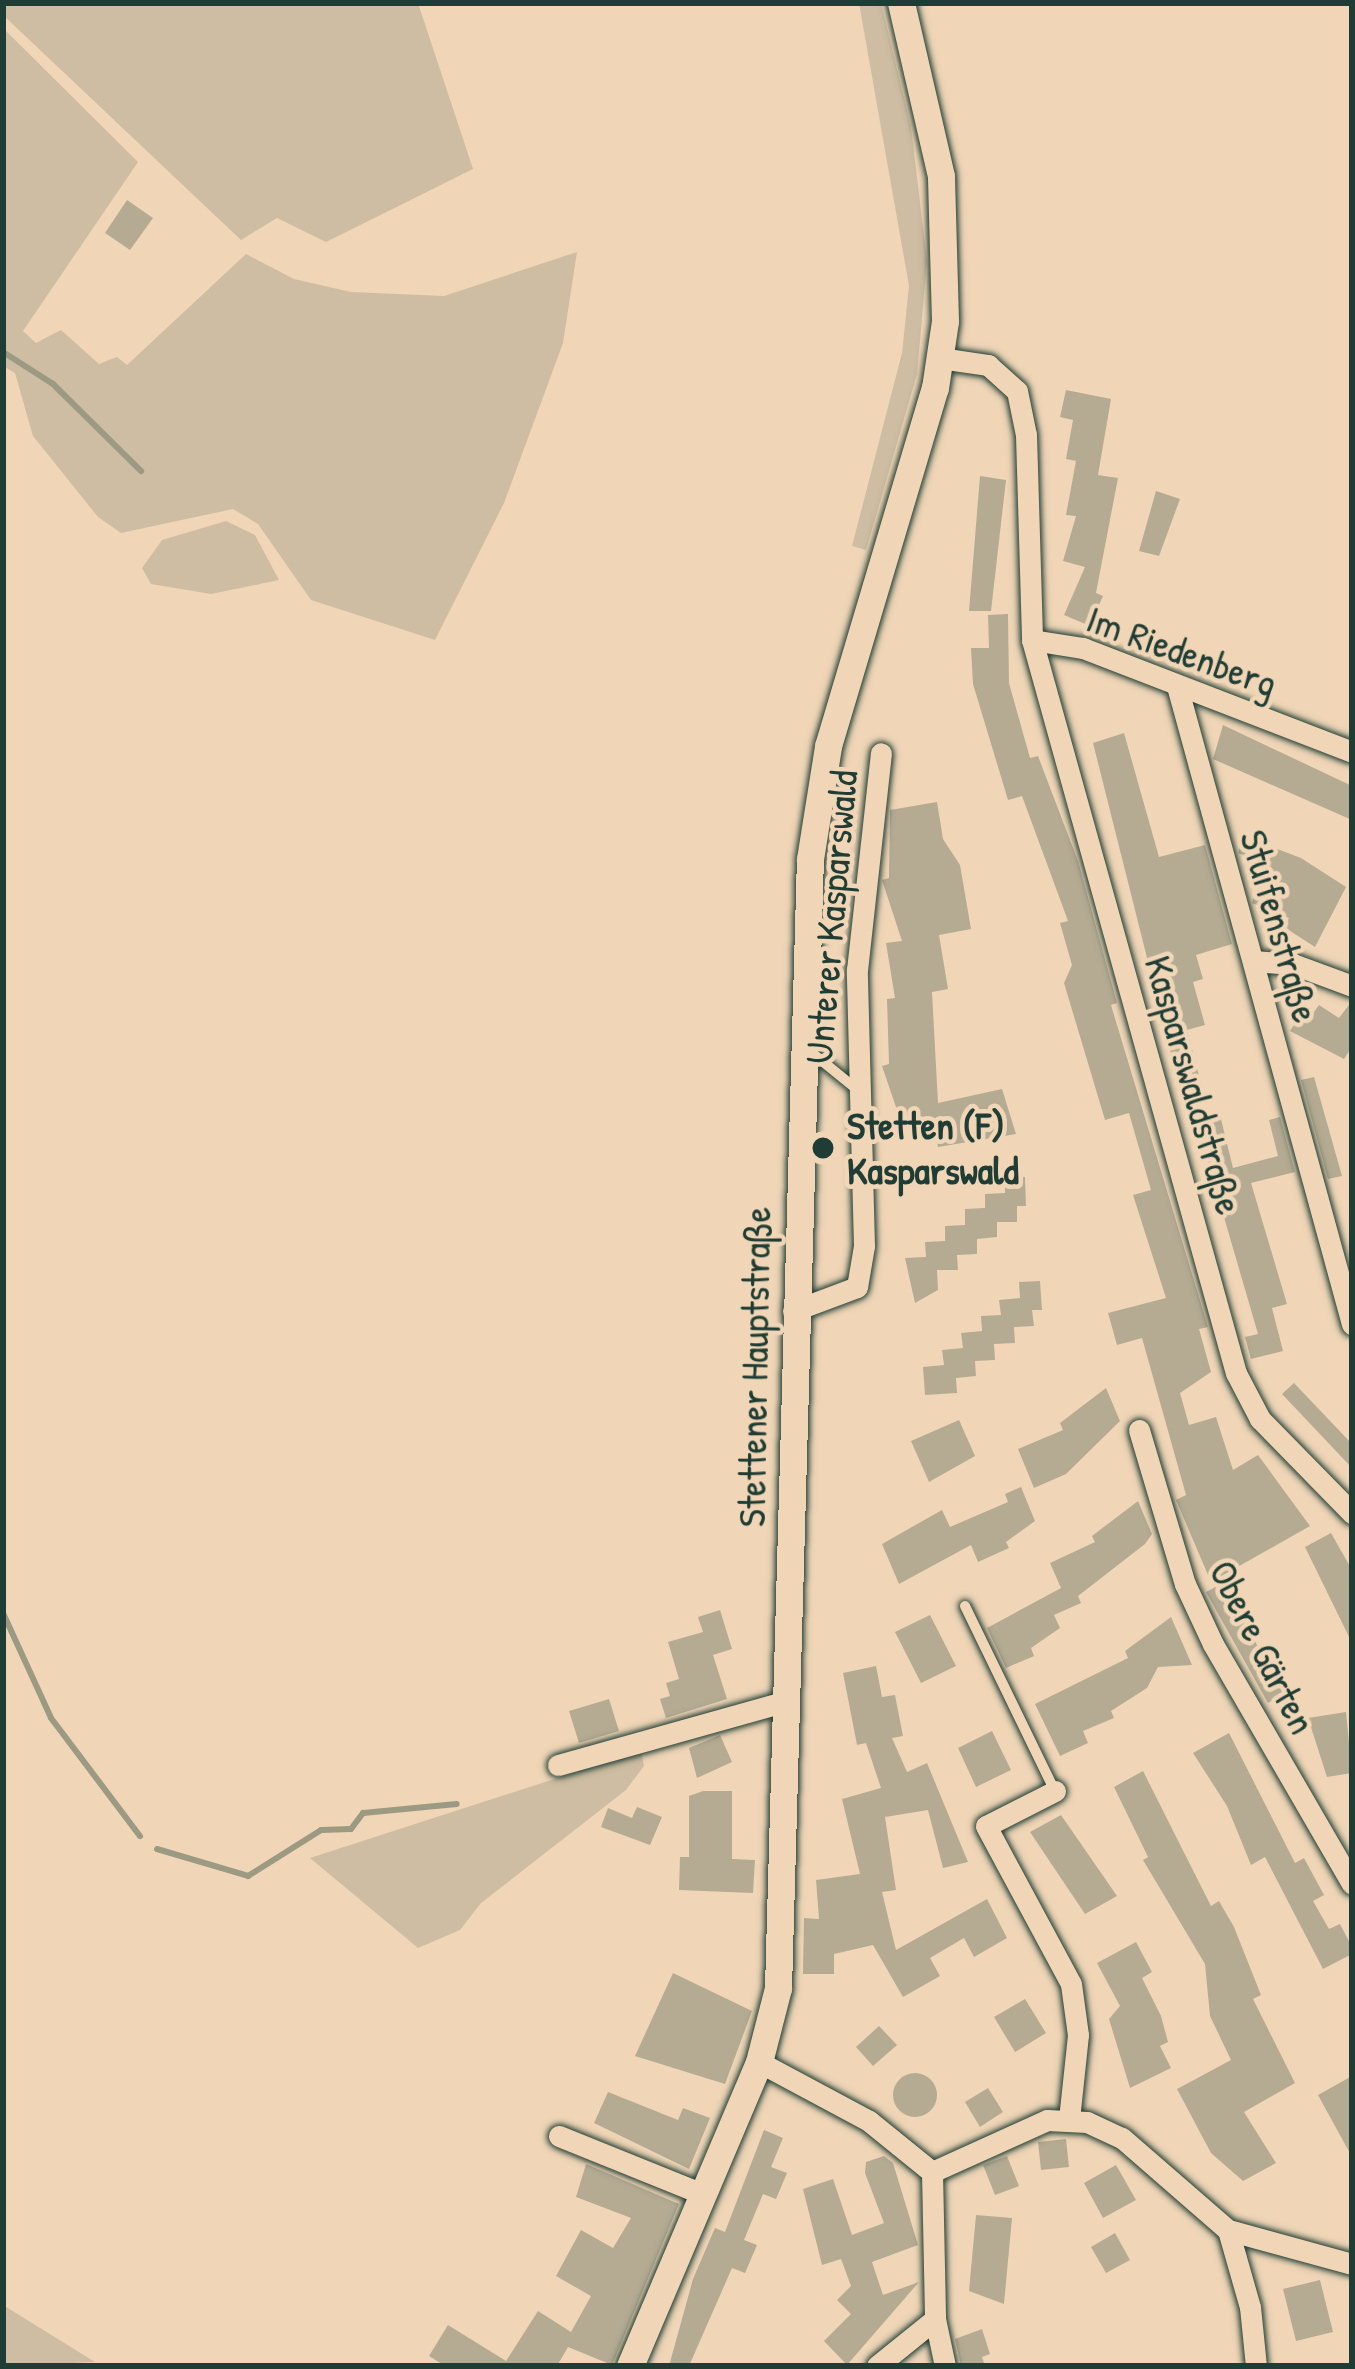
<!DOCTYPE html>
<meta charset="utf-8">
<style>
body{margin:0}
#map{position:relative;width:1355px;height:2369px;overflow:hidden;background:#f0d6b7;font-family:"Patrick Hand",sans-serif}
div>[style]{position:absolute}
.green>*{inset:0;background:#cebda2}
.stream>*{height:6px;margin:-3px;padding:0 3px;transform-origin:3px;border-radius:3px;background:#9d9a83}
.building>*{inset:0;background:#b5ab93}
.round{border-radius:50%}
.roads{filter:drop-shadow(0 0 3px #1f3d34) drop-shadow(0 0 3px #1f3d34)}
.service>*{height:10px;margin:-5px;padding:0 5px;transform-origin:5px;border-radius:5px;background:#f0d6b7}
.minor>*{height:21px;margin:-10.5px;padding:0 10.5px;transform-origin:10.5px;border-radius:10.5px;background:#f0d6b7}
.tertiary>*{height:27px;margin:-13.5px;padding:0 13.5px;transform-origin:13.5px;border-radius:13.5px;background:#f0d6b7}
.dots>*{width:33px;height:33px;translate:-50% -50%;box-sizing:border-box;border:6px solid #f0d6b7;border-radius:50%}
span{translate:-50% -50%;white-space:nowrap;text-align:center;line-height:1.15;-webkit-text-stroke:9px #f0d6b7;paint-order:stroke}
.street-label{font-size:39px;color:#1f3d34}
.poi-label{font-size:39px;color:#1f3d34;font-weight:700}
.left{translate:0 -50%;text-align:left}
.frame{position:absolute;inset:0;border:6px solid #1f3d34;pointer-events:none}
</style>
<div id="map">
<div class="green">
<i style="clip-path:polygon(418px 3px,473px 169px,326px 242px,277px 218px,241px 240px,3px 15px,3px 5px,18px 3px)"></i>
<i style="clip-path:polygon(859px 3px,881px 3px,911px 127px,927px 261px,917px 374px,866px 550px,852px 546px,902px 353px,909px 286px)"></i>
<i style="clip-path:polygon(3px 28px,138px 162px,23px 331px,36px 343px,61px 330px,99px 364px,117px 357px,127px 365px,246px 254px,294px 279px,351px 292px,444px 296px,577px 252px,563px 343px,504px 503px,435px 640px,311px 600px,258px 524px,233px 509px,121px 533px,98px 517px,33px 436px,15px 373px,3px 366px)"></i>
<i style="clip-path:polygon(226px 521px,255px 535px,279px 580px,211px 594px,151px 584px,142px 568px,162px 540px)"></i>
<i style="clip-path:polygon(641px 1751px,644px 1766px,626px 1790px,481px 1903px,460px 1930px,418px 1948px,310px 1858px)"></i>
<i style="clip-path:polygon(3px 2305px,95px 2362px,3px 2366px)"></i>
</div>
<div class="stream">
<i style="left:3px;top:352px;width:59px;rotate:32.6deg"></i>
<i style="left:53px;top:384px;width:124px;rotate:44.7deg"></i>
<i style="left:3px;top:1613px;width:115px;rotate:65.4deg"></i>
<i style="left:51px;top:1718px;width:148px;rotate:53deg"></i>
<i style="left:157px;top:1849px;width:95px;rotate:16.5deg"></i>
<i style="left:248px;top:1876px;width:86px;rotate:-32.2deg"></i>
<i style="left:321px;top:1830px;width:30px;rotate:-2deg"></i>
<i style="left:351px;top:1829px;width:20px;rotate:-53deg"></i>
<i style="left:363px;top:1813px;width:94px;rotate:-5.5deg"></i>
</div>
<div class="building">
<i style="clip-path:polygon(127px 200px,153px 218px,130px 250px,105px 233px)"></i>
<i style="clip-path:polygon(1066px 390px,1111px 399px,1098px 475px,1118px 478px,1096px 593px,1103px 596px,1090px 626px,1064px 615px,1085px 567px,1063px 561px,1076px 516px,1066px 515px,1076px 461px,1066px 459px,1073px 420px,1060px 417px)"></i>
<i style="clip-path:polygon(980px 476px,1006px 480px,991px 611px,969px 611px)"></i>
<i style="clip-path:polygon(1156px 491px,1180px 499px,1159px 556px,1139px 551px)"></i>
<i style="clip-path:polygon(1008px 614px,1009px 683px,1030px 758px,1038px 756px,1078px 861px,1117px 1003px,1111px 1005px,1208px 1327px,1199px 1329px,1211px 1372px,1180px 1393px,1189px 1425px,1216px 1417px,1233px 1470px,1258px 1455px,1310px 1526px,1211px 1582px,1176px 1500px,1186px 1495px,1142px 1338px,1117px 1345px,1108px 1313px,1166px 1298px,1133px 1195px,1151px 1190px,1129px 1113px,1105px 1120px,1064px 983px,1072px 965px,1060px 923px,1068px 921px,1022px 796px,1008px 800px,973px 684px,971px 648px,989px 648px,988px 615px)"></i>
<i style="clip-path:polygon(1223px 725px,1352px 786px,1352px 820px,1213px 759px)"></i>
<i style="clip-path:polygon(1124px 733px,1159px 857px,1205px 845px,1232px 944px,1196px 955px,1203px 979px,1193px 982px,1205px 1025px,1187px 1030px,1203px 1091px,1182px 1097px,1093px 743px)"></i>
<i style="clip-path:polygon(937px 802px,943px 839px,960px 865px,971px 929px,939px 935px,948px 989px,932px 992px,938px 1103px,1002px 1089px,1016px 1134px,938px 1147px,936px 1135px,915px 1138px,900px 1119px,882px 1066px,889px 1064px,887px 999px,895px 998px,886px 943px,902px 941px,882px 880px,889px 878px,890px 810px)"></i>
<i style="clip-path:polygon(1243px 836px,1301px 858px,1346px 887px,1315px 947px,1284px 927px,1289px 918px,1252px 903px,1263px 862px,1238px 853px)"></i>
<i style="clip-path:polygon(1352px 1001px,1352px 1047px,1344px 1059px,1290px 1031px,1303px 1011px,1311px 1016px,1319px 1005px,1339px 1018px)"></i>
<i style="clip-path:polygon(1314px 1077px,1342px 1176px,1328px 1179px,1301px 1080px)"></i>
<i style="clip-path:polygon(1220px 1115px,1233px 1168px,1278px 1156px,1269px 1120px,1280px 1117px,1295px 1172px,1251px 1183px,1287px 1304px,1272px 1308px,1283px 1351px,1251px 1359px,1245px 1337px,1258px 1334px,1196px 1121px)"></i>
<i style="clip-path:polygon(1005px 1177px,1025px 1177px,1026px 1206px,1017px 1206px,1017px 1222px,997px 1222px,997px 1237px,977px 1239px,977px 1254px,957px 1255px,958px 1270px,937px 1270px,938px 1290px,915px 1303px,905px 1258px,926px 1257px,925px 1242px,945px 1241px,945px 1226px,965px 1225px,965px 1209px,985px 1208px,985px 1194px,1005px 1193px)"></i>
<i style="clip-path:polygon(1040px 1281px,1042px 1310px,1032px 1310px,1034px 1326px,1014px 1327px,1015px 1343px,994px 1344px,995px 1360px,975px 1361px,976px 1376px,956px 1378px,957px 1393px,925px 1395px,923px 1367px,944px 1365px,942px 1350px,963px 1348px,961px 1333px,982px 1331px,981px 1316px,1001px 1315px,999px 1300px,1020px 1298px,1019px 1282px)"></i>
<i style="clip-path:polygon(1294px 1383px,1352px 1444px,1352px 1468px,1282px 1394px)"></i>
<i style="clip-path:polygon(1106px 1388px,1120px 1421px,1066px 1474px,1034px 1488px,1018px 1449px,1063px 1430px,1060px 1423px)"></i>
<i style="clip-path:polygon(959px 1420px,975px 1456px,929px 1482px,911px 1441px)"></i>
<i style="clip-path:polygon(1021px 1487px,1035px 1521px,1006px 1542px,1009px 1548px,978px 1562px,971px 1545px,899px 1584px,882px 1544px,942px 1510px,950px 1527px,1008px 1502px,1005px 1494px)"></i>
<i style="clip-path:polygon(1138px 1501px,1152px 1534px,1145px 1544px,1078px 1596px,1081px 1603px,1054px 1615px,1060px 1628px,1031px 1648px,1034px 1656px,1006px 1668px,987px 1628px,1061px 1588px,1050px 1563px,1095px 1542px,1092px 1536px)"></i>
<i style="clip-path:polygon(1331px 1533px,1352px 1570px,1352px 1643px,1305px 1547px)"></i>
<i style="clip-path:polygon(1223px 1583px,1284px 1694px,1268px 1703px,1206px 1592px)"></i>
<i style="clip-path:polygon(720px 1610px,732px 1649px,713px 1655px,727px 1699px,666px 1718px,660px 1699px,670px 1696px,666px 1683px,679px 1679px,668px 1642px,703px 1632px,698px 1617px)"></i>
<i style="clip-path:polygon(930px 1615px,956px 1666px,921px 1683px,895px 1632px)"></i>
<i style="clip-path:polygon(1171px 1617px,1192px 1665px,1158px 1667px,1147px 1688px,1111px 1711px,1114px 1718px,1083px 1731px,1088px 1743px,1060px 1756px,1035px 1704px,1128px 1658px,1125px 1651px)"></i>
<i style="clip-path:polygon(876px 1666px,882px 1697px,895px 1695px,903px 1736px,892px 1738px,907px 1772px,927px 1763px,968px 1862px,943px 1868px,928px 1810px,885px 1817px,896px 1890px,882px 1892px,896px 1950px,987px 1899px,1007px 1938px,974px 1957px,964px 1938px,930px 1958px,940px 1976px,903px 1997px,873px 1945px,834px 1954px,834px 1974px,803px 1974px,804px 1918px,819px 1919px,816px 1880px,860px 1874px,842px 1799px,881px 1788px,866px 1743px,857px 1745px,843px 1673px)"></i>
<i style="clip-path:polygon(609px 1699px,619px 1731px,579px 1743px,569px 1711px)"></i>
<i style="clip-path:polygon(1346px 1712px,1352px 1773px,1327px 1777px,1308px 1718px)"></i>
<i style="clip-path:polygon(992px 1731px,1011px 1770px,976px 1787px,958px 1748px)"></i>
<i style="clip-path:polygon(1229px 1733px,1295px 1863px,1304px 1858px,1324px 1895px,1313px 1901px,1329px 1929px,1340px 1924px,1352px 1947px,1352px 1954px,1323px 1969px,1265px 1857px,1251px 1865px,1227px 1806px,1193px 1753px)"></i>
<i style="clip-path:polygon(720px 1735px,732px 1762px,697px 1778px,689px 1748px)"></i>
<i style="clip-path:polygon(1143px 1771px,1211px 1906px,1219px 1901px,1234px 1927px,1261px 1995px,1253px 1999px,1295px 2083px,1244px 2112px,1276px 2163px,1243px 2181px,1211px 2153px,1177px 2089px,1231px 2060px,1210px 2016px,1205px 1964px,1143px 1860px,1148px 1857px,1114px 1787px)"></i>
<i style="clip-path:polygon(703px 1791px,732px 1791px,732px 1859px,755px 1860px,753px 1893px,679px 1890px,680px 1857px,689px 1857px,689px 1796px)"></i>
<i style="clip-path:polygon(637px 1807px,662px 1817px,650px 1845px,601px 1827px,608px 1808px,632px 1818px)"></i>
<i style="clip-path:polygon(1061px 1815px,1117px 1896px,1085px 1914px,1030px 1832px)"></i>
<i style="clip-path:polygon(1136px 1942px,1152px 1972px,1142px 1978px,1161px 2016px,1168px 2042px,1160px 2046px,1171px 2068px,1130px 2088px,1109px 2019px,1120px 2006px,1097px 1963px)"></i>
<i style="clip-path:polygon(673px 1973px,752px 2011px,725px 2084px,635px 2056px)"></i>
<i style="clip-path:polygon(1025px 1999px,1046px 2033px,1015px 2052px,994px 2017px)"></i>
<i style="clip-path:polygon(879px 2026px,897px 2045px,873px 2066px,856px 2047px)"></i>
<i class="round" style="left:893px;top:2073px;width:44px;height:44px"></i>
<i style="clip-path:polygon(1352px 2076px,1352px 2157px,1318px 2095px)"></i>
<i style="clip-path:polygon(988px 2088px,1003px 2112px,980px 2127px,965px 2102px)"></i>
<i style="clip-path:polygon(608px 2092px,678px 2120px,683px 2108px,710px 2118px,689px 2169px,594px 2123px)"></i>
<i style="clip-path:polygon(764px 2130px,783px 2138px,771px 2167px,787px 2173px,776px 2199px,763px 2194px,744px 2240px,757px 2245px,745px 2273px,732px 2268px,689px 2366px,669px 2366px,693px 2279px,715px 2228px,725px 2232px)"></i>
<i style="clip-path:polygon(1066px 2139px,1069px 2167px,1041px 2170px,1038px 2142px)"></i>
<i style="clip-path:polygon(884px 2156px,893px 2163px,918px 2245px,872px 2262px,883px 2295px,919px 2282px,847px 2365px,824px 2341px,851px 2314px,837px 2300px,851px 2286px,841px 2259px,822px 2265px,803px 2189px,833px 2179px,852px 2235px,884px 2223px,865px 2173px,866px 2162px)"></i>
<i style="clip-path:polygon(1007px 2156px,1019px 2186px,995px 2195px,983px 2165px)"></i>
<i style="clip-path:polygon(586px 2164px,679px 2204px,612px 2365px,568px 2347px,557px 2366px,445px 2366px,429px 2356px,448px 2325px,506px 2361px,538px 2311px,571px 2332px,591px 2296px,556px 2276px,581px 2230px,613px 2248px,631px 2218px,576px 2197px)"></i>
<i style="clip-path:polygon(1116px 2165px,1136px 2200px,1103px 2218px,1084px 2183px)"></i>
<i style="clip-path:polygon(976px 2215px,1012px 2218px,1004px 2304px,969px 2291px)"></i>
<i style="clip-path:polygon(1115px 2233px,1130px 2260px,1106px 2273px,1091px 2247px)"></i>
<i style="clip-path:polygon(1320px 2280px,1333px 2332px,1296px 2341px,1283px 2289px)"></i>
<i style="clip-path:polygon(982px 2329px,990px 2354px,982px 2357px,985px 2366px,961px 2366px,955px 2339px)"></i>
</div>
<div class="roads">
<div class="service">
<i style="left:811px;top:1052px;width:55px;rotate:39.1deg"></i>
<i style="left:965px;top:1606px;width:206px;rotate:64.1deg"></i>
</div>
<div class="minor">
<i style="left:940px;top:358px;width:49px;rotate:8.3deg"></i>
<i style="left:988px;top:365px;width:39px;rotate:42deg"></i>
<i style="left:1017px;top:391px;width:45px;rotate:78.4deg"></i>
<i style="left:1026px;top:435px;width:205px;rotate:88.3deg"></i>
<i style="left:1032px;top:640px;width:761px;rotate:74.45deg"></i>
<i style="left:1236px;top:1373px;width:52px;rotate:62.4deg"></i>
<i style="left:1260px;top:1419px;width:132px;rotate:45.6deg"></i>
<i style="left:1032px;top:640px;width:52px;rotate:8.9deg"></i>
<i style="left:1083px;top:648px;width:288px;rotate:21.1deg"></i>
<i style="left:1177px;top:686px;width:662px;rotate:74.66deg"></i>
<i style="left:1253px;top:961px;width:40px;rotate:4.3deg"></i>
<i style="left:1293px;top:964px;width:63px;rotate:20.4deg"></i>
<i style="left:793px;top:1311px;width:68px;rotate:-20.6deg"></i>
<i style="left:857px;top:1287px;width:42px;rotate:-80.3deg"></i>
<i style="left:864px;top:1246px;width:276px;rotate:-91.5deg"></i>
<i style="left:857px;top:970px;width:218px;rotate:-83.7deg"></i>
<i style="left:1139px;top:1430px;width:161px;rotate:73.4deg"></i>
<i style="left:1185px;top:1584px;width:66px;rotate:65deg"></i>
<i style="left:1213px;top:1644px;width:277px;rotate:59.9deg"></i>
<i style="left:558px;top:1765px;width:235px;rotate:-15.6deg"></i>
<i style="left:1055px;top:1791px;width:77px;rotate:153.1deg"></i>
<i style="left:986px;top:1826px;width:179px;rotate:61.7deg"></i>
<i style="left:1071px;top:1984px;width:51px;rotate:82.2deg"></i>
<i style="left:1078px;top:2035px;width:84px;rotate:96.1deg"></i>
<i style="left:759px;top:2062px;width:125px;rotate:28.2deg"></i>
<i style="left:869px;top:2121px;width:81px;rotate:39deg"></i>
<i style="left:932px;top:2172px;width:126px;rotate:-24.3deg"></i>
<i style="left:1047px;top:2120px;width:40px;rotate:2.9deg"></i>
<i style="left:1087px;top:2122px;width:38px;rotate:25deg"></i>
<i style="left:1122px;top:2138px;width:140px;rotate:41deg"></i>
<i style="left:1228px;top:2230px;width:129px;rotate:15.3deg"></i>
<i style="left:559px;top:2136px;width:157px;rotate:22deg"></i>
<i style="left:932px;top:2172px;width:147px;rotate:88.8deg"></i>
<i style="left:935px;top:2319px;width:48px;rotate:78deg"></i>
<i style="left:1228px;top:2230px;width:80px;rotate:74.1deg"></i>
<i style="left:1250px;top:2307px;width:59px;rotate:84.2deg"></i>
<i style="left:877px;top:2366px;width:75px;rotate:-39deg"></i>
</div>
<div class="tertiary">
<i style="left:630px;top:2366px;width:330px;rotate:-67deg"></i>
<i style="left:759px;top:2062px;width:76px;rotate:-75.6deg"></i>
<i style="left:778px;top:1988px;width:1129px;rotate:-88.38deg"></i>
<i style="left:810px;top:859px;width:114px;rotate:-80.9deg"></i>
<i style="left:828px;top:746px;width:374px;rotate:-73.4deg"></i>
<i style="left:935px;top:388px;width:68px;rotate:-81.5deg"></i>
<i style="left:945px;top:321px;width:145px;rotate:-91.6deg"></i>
<i style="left:941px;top:176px;width:178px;rotate:-103deg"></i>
</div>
</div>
<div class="dots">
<i style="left:823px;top:1148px;background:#1f3d34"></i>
</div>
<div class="street-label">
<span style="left:1182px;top:651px;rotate:20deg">Im Riedenberg</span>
<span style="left:831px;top:917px;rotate:-85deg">Unterer Kasparswald</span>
<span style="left:1280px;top:926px;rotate:74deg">Stuifenstraße</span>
<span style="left:1194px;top:1085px;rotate:74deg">Kasparswaldstraße</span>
<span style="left:754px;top:1367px;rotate:-89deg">Stettener Hauptstraße</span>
<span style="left:1263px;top:1647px;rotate:63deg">Obere Gärten</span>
</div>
<div class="poi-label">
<span class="left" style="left:847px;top:1148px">Stetten (F)<br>Kasparswald</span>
</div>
<div class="frame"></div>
</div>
